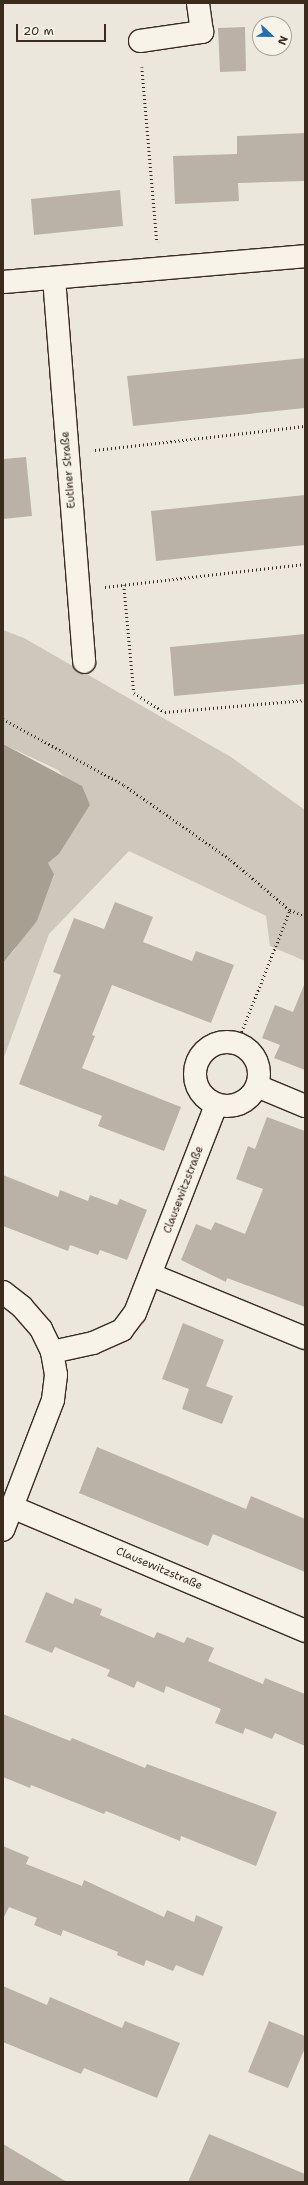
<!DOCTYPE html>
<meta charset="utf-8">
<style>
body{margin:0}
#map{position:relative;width:308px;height:2185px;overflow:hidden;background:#ece7dc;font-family:"Shantell Sans",sans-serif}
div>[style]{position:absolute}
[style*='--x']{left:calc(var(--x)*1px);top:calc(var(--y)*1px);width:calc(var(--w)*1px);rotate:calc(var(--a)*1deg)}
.green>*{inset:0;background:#cec8bc}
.water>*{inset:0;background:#a89f93}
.building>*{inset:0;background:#bab2a7}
.path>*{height:2.5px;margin-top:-1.25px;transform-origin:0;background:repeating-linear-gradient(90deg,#3b2a1e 0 1px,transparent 0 4px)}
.roads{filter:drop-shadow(1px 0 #3b2a1e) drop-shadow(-1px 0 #3b2a1e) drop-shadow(0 1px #3b2a1e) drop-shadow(0 -1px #3b2a1e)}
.minor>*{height:22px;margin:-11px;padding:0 11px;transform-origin:11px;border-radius:11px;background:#f7f3e8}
.minor>.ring{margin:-11px;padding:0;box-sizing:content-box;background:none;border:22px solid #f7f3e8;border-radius:50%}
span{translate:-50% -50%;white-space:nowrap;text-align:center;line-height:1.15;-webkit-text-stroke:3px #f7f3e8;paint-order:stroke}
.street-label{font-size:11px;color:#3b2a1e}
.frame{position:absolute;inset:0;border:4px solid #3b2a1e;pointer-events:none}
.north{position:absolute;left:252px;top:16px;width:40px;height:40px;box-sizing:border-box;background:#f7f3e8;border:1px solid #aca397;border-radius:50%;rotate:112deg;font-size:11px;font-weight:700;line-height:16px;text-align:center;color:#3b2a1e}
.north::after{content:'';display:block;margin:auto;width:14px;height:18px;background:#1f6fb2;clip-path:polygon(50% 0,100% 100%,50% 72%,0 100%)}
.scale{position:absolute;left:16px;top:24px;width:90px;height:18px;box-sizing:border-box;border:2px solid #3b2a1e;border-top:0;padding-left:5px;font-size:12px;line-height:14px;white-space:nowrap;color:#3b2a1e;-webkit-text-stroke:3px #f7f3e8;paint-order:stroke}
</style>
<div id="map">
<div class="green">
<i style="clip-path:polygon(3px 630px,24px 638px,231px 757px,305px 810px,305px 961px,270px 946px,266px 916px,129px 851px,49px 934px,3px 1060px,3px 963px,15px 949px,48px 863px,59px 854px,90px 805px,58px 770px,3px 744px)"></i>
</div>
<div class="water">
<i style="clip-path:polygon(3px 744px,82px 786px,90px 805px,59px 854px,48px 863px,54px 874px,37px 921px,3px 963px)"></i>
</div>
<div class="building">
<i style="clip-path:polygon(245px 27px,246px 71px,220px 72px,218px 28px)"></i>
<i style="clip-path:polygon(305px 133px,305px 181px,238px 183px,239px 201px,175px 204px,173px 156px,237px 154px,237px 136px)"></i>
<i style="clip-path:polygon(120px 190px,123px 226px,34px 235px,31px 199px)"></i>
<i style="clip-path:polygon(305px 358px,305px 408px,133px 426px,127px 376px)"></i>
<i style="clip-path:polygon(26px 457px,32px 516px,3px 519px,3px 459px)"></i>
<i style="clip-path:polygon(305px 495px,305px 545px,156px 561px,151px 511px)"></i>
<i style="clip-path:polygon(305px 634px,305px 684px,174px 696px,170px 647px)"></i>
<i style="clip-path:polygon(115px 902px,153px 917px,143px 942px,192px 961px,196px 951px,234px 965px,211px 1023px,112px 985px,92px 1035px,95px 1036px,82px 1068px,181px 1107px,164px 1151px,98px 1126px,102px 1116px,19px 1084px,61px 975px,53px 972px,74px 918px,104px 929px)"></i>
<i style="clip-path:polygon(304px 985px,305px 985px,305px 1070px,274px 1058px,280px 1045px,262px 1038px,275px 1005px,293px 1012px)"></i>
<i style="clip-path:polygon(267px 1117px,305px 1131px,305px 1307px,227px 1278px,226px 1282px,181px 1260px,196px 1224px,211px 1230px,215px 1222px,245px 1234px,263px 1189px,236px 1179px,248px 1146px,255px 1149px)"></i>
<i style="clip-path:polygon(3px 1175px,58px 1197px,60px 1190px,88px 1201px,90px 1195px,117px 1205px,120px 1199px,147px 1210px,127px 1260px,100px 1250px,98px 1255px,70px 1245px,68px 1251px,3px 1226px)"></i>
<i style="clip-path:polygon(183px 1323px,224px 1340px,206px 1386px,233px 1396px,222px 1424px,182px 1409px,189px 1389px,162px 1379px)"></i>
<i style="clip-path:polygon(97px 1447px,246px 1509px,251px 1496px,305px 1519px,305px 1572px,213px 1534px,208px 1546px,79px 1493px)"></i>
<i style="clip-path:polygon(46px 1592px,73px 1604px,75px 1598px,102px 1609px,100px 1615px,154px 1638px,157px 1632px,184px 1643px,187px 1637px,214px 1648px,208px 1661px,263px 1684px,265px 1678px,305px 1694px,305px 1746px,275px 1733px,272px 1739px,245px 1728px,243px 1734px,215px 1723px,221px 1709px,166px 1686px,164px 1693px,137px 1681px,134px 1688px,107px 1676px,110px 1670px,55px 1647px,52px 1653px,25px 1642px)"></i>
<i style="clip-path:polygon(3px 1714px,70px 1741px,72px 1738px,145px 1768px,147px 1764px,277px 1812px,256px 1866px,181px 1836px,180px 1841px,106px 1811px,104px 1814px,31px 1785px,30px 1788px,3px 1777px)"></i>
<i style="clip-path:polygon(3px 1846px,29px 1857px,26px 1864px,82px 1886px,84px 1880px,164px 1917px,167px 1910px,194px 1922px,196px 1915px,223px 1927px,203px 1976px,176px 1965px,173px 1971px,146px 1960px,144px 1966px,117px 1955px,118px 1952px,63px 1930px,61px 1936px,34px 1925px,37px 1918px,9px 1907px,3px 1919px)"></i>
<i style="clip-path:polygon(3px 1986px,47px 2005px,50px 1997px,122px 2028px,125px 2021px,180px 2043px,157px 2098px,84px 2068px,81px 2074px,3px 2042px)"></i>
<i style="clip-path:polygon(269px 2021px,305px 2036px,305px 2048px,288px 2088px,248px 2072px)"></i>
<i style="clip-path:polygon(209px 2134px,305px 2174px,305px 2182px,188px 2182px)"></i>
<i style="clip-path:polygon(3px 2144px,67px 2182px,3px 2182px)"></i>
</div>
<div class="path">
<i style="--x:142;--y:67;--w:176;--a:85.1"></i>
<i style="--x:95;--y:450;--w:211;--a:-6.5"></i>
<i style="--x:124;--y:585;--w:108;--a:84.7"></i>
<i style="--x:134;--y:693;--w:36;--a:32"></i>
<i style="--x:165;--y:712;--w:141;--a:-4.9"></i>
<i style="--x:105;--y:587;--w:201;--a:-6.6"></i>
<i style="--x:3;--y:719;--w:138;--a:28.6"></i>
<i style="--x:124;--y:785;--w:131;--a:35"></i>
<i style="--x:231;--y:860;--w:77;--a:40.3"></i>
<i style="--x:290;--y:910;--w:16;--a:22"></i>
<i style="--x:237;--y:1043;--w:143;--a:-68.3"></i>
</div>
<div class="roads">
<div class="minor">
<i style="--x:140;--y:41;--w:63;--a:-8.3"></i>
<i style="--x:202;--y:32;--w:29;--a:-98"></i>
<i style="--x:54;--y:278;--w:385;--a:85.5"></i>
<i style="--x:3;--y:282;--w:303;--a:-4.9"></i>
<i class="ring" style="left:195px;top:1042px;width:42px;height:42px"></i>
<i style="--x:257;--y:1086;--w:52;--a:22.6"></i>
<i style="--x:152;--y:1275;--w:165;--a:22.4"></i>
<i style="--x:3;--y:1292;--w:24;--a:38"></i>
<i style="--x:22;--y:1307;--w:29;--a:49"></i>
<i style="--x:41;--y:1329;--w:25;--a:64"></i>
<i style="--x:52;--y:1352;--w:23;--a:80"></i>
<i style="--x:56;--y:1375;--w:25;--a:97"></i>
<i style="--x:53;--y:1400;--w:139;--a:111"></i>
<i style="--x:52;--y:1352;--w:42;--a:-12.4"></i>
<i style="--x:93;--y:1343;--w:32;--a:-24"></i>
<i style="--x:122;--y:1330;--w:21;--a:-53"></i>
<i style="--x:135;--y:1313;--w:223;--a:-68.7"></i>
<i style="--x:12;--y:1507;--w:318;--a:22.9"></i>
</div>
</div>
<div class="street-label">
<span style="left:69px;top:470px;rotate:-95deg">Eutiner Straße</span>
<span style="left:184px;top:1190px;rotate:-69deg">Clausewitzstraße</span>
<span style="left:159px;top:1569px;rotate:23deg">Clausewitzstraße</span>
</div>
<div class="frame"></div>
<div class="north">N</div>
<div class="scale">20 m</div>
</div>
